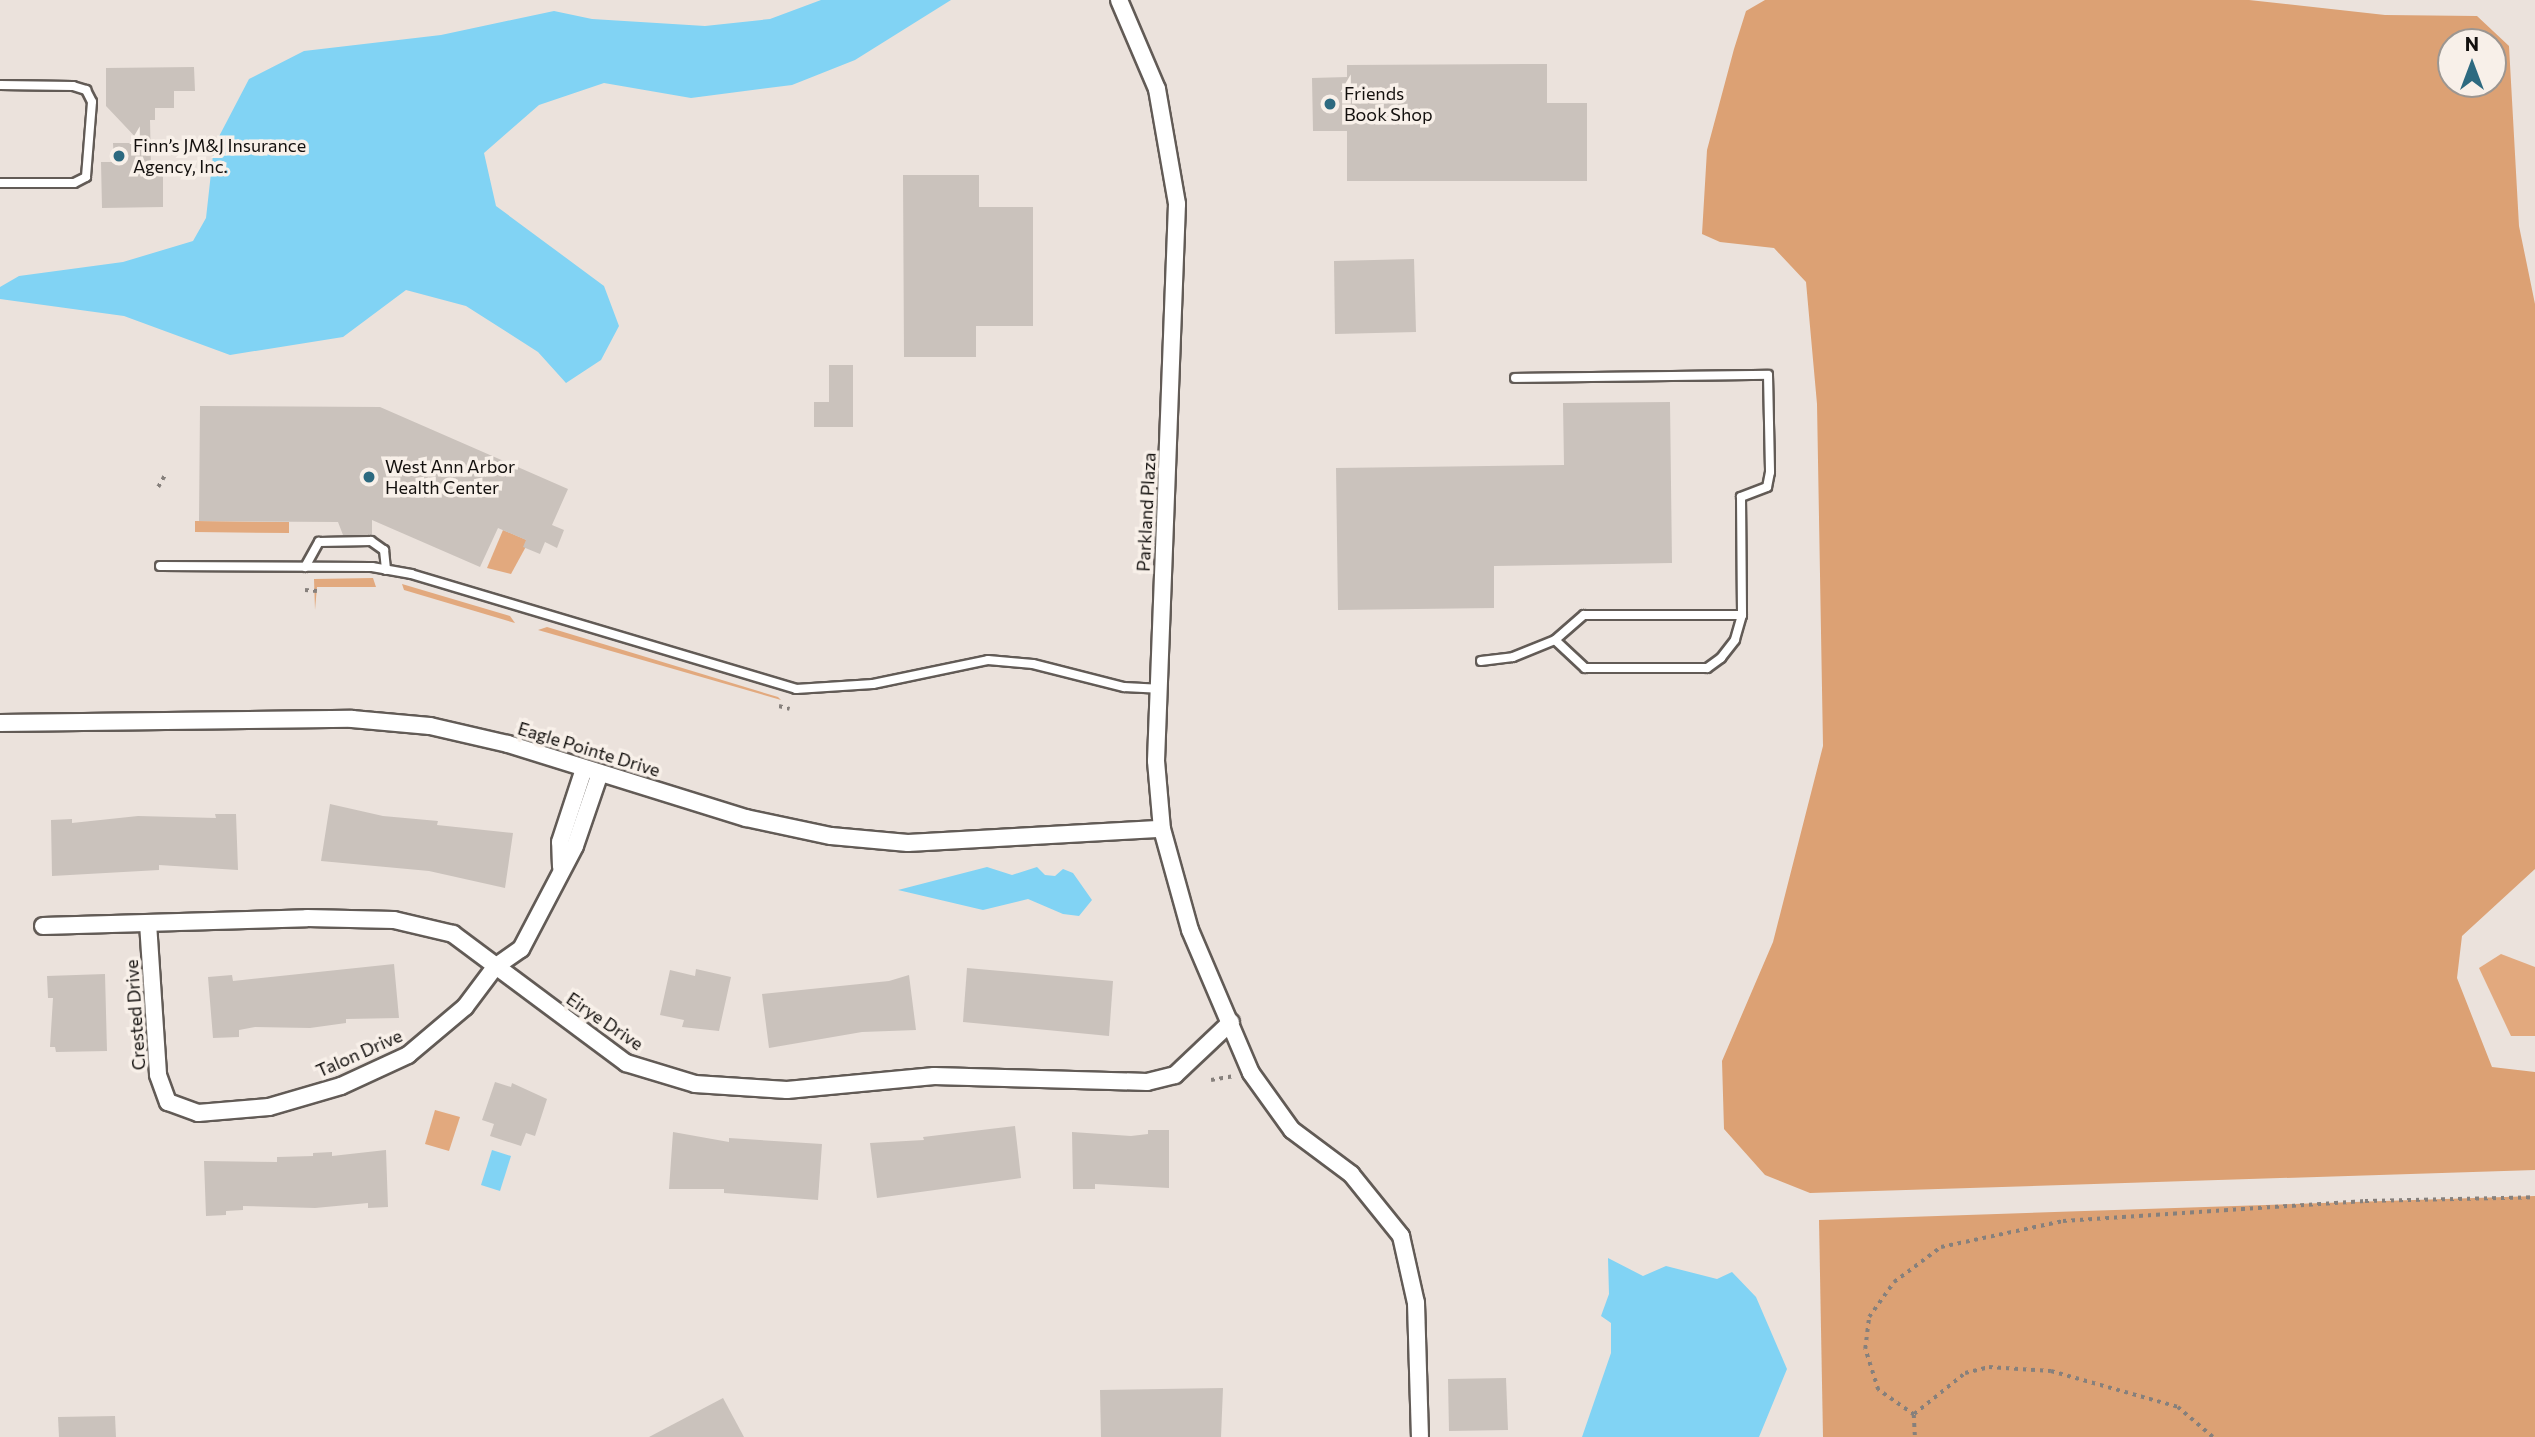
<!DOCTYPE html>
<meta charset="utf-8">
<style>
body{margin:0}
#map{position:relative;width:2535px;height:1437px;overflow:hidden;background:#ebe2dc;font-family:Commissioner,sans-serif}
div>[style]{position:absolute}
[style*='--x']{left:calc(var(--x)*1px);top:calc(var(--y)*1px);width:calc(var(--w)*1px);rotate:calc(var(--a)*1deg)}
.green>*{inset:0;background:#e2a97e}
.forest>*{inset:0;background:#dca174}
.water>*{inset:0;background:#81d3f4}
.building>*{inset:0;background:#cac2bc}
.path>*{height:3.5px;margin-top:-1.75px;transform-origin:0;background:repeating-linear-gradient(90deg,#86807c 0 3.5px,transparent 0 8.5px)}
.roads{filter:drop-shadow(2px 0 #625b56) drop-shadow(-2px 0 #625b56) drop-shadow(0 2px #625b56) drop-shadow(0 -2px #625b56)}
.lane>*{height:8px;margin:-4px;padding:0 4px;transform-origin:4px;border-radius:4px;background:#fff}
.street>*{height:16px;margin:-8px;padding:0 8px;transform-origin:8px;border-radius:8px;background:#fff}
.dots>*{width:19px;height:19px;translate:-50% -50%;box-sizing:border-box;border:4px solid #f8f0e9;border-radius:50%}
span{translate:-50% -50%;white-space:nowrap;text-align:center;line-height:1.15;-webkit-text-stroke:7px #f8f0e9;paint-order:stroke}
.poi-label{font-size:18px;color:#13100e}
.left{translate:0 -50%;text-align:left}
.street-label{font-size:18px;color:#13100e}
.north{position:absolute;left:2437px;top:28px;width:70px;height:70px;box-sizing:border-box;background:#f8f0e9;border:2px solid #9c9691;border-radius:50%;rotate:0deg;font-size:19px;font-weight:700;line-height:28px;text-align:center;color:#13100e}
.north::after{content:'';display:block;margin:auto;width:24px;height:32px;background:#2d6a80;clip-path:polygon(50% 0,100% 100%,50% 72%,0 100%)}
</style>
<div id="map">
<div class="green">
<i style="clip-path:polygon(195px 521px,289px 522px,289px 533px,195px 532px)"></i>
<i style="clip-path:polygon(503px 530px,529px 541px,511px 574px,487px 568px)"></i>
<i style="clip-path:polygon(314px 579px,373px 578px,376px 587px,317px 587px,315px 610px)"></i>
<i style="clip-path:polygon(402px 584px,510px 616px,515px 623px,404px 590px)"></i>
<i style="clip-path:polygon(547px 627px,778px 697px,781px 700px,538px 630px)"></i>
<i style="clip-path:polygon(2501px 954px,2535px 967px,2535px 1036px,2511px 1036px,2479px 968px)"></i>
<i style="clip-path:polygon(435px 1110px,460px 1117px,449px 1151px,425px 1144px)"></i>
</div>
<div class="forest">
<i style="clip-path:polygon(evenodd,1765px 0,2249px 0,2385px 15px,2477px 16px,2509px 46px,2519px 226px,2535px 304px,2535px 869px,2462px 936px,2457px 978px,2492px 1067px,2535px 1072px,2535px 1170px,1810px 1193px,1765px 1175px,1724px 1129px,1722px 1061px,1773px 942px,1823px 746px,1817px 404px,1806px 282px,1774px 248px,1720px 242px,1702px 234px,1707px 150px,1734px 49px,1746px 11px,1765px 0,2493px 42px,2493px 84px,2451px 84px,2451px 42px,2493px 42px)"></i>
<i style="clip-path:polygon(2535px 1196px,2535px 1437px,1823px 1437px,1819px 1220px)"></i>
</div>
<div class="water">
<i style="clip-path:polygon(821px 0,951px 0,855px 60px,792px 85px,691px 98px,604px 83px,539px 105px,484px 153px,496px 206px,604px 286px,619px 326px,601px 360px,566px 383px,538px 352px,466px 306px,406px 290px,343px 337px,230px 355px,124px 316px,0 299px,0 287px,19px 276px,123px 262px,193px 241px,206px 218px,214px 146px,249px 79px,304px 51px,441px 35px,554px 11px,592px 19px,705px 26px,770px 19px)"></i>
<i style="clip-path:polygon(987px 867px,1012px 875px,1037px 867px,1045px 875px,1055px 876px,1063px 869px,1073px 873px,1092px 900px,1079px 916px,1063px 914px,1028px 899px,983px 910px,898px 890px)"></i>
<i style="clip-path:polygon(492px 1150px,511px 1156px,500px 1191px,481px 1185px)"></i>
<i style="clip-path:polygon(1608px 1258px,1643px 1276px,1666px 1266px,1717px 1279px,1732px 1272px,1756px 1297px,1787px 1369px,1759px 1437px,1582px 1437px,1611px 1353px,1611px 1323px,1601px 1316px,1609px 1294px)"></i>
</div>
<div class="building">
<i style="clip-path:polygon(1547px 64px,1547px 103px,1587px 103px,1587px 181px,1347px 181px,1347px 131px,1313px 131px,1312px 78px,1347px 77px,1347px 65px)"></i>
<i style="clip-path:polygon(194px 67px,195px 91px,174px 91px,174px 108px,155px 108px,155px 120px,150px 120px,151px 167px,163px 167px,163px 207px,102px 208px,101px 162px,114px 162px,113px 143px,141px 143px,106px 106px,106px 68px)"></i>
<i style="clip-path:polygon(903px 175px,979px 175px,979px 207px,1033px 207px,1033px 326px,976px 326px,976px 357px,904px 357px)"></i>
<i style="clip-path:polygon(1414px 259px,1416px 332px,1335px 334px,1334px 261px)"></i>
<i style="clip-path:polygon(829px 365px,853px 365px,853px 427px,814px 427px,814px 402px,829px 402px)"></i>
<i style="clip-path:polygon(1670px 402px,1672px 563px,1494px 566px,1494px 608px,1338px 610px,1336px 468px,1564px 465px,1563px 403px)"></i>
<i style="clip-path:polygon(200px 406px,380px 407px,568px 489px,552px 525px,564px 530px,557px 548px,545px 542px,540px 554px,523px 547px,526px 540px,498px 528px,480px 567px,372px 520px,372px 535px,343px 535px,338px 522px,199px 521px)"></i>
<i style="clip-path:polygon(330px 804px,383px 816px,438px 821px,437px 825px,513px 833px,505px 888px,429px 871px,321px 861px)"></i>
<i style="clip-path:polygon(215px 814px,236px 814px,238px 870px,159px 865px,159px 870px,52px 876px,51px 820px,72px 819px,72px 823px,138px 816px,216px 818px)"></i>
<i style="clip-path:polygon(394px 964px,399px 1018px,346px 1019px,346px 1023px,310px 1028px,255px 1027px,239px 1030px,239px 1037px,213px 1038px,208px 977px,232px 975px,233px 981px)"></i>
<i style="clip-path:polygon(967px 968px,1113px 981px,1109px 1036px,963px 1022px)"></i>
<i style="clip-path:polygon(696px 969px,731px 977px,719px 1031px,682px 1027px,684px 1020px,660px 1015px,670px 970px,695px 976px)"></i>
<i style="clip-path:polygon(105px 974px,107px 1051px,56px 1052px,55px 1047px,50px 1047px,53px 998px,48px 998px,47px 976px)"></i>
<i style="clip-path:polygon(909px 975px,916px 1030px,862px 1032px,769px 1048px,762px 994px,889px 981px)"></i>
<i style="clip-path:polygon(495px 1082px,511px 1087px,512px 1083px,547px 1099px,535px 1136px,526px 1133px,521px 1146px,490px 1136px,494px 1124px,482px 1120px)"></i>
<i style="clip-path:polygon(1015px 1126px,1021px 1178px,877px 1198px,870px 1143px,924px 1140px,923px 1137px)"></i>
<i style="clip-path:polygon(1148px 1130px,1169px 1130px,1169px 1188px,1095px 1184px,1095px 1189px,1073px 1189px,1072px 1132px,1131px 1136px,1148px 1134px)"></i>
<i style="clip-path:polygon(673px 1132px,729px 1142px,729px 1138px,822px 1144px,818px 1200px,724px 1193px,724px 1189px,669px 1189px)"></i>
<i style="clip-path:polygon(386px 1150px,388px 1207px,368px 1208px,368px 1203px,315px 1208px,243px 1206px,243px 1210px,226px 1211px,226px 1215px,206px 1216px,204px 1161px,277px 1162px,277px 1157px,313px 1156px,313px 1153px,332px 1152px,332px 1156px)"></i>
<i style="clip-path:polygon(1506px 1378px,1508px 1430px,1449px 1431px,1448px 1379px)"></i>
<i style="clip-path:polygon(1223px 1388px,1221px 1437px,1101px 1437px,1100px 1390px)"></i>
<i style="clip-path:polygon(723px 1398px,744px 1437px,649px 1437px)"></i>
<i style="clip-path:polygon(115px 1416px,116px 1437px,59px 1437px,58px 1417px)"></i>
</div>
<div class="path">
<i style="--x:158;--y:487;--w:16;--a:-60"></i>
<i style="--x:305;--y:590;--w:12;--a:5"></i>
<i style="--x:779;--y:706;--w:11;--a:15"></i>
<i style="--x:1211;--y:1080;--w:22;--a:-10"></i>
<i style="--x:1914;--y:1414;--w:65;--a:-38.8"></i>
<i style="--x:1965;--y:1373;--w:25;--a:-14"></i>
<i style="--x:1989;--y:1367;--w:62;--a:3.7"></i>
<i style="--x:2051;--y:1371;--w:132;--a:15.8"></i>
<i style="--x:2178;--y:1407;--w:46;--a:40.6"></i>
<i style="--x:1914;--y:1415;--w:44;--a:-145.2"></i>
<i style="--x:1878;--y:1390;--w:43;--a:-107.6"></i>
<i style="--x:1865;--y:1349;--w:32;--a:-83"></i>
<i style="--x:1869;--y:1317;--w:43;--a:-54.5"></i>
<i style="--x:1894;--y:1282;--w:59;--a:-36.7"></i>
<i style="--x:1941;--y:1247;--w:125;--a:-12"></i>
<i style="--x:2063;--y:1221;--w:303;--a:-3.8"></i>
<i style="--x:2365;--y:1201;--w:170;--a:-1.3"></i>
<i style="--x:1914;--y:1415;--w:22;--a:87"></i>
</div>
<div class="roads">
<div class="lane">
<i style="--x:0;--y:85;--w:73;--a:0.8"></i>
<i style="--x:73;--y:86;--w:14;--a:17"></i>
<i style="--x:86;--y:90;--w:13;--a:63"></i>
<i style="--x:92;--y:102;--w:75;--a:94.6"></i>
<i style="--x:86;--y:177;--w:13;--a:153"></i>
<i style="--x:74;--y:183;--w:74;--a:180"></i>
<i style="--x:1515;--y:378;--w:253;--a:-0.7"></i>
<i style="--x:1768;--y:375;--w:97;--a:88.8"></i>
<i style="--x:1770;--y:472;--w:15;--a:101"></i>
<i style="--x:1767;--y:487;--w:28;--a:159"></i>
<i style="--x:1741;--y:497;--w:118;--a:89.5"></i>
<i style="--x:1742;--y:615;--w:26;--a:106"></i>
<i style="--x:1735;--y:640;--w:23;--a:128"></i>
<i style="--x:1721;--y:658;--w:17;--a:144"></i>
<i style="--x:1707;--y:668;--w:122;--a:180"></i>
<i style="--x:1585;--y:668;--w:41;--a:-137"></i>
<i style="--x:160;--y:566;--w:212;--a:0.3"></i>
<i style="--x:372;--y:567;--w:40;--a:10"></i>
<i style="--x:411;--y:574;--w:402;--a:16.6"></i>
<i style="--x:796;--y:689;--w:77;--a:-3.7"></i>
<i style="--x:873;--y:684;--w:117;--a:-11.8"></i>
<i style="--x:988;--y:660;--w:45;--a:5.1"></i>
<i style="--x:1033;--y:664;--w:94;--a:14.2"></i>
<i style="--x:1124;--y:687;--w:34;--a:3"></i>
<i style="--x:305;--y:567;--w:29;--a:-61"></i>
<i style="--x:319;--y:542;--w:52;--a:-1.1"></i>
<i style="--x:371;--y:541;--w:16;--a:35"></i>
<i style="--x:384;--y:550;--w:20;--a:84"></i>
<i style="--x:1481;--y:661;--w:32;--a:-7"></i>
<i style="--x:1513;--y:657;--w:45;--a:-22"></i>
<i style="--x:1555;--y:640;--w:38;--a:-41"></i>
<i style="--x:1584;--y:615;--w:158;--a:0"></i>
</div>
<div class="street">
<i style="--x:1119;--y:0;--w:97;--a:66.9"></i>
<i style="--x:1157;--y:89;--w:117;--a:80.1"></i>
<i style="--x:1177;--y:204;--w:557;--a:92.16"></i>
<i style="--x:1156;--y:761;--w:68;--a:85"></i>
<i style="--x:1162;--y:829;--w:105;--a:74.5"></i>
<i style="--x:1190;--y:930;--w:155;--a:66.9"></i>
<i style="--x:1251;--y:1073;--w:70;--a:54.3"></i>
<i style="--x:1292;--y:1130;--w:74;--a:36.7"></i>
<i style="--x:1351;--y:1174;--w:80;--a:51.1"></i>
<i style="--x:1401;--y:1236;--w:69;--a:77.4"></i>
<i style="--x:1416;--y:1303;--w:134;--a:88.3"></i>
<i style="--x:0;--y:723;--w:352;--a:-0.7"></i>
<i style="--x:352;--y:719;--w:78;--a:5.1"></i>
<i style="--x:430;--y:726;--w:80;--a:13"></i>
<i style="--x:508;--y:744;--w:249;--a:17.3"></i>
<i style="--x:746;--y:818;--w:87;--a:12"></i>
<i style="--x:831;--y:836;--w:77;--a:5.2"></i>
<i style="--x:908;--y:843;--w:254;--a:-3.2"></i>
<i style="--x:561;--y:867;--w:25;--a:-92"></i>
<i style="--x:560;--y:842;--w:77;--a:-71.8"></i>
<i style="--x:148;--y:923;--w:152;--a:86.2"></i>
<i style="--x:158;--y:1075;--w:29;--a:70"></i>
<i style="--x:168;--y:1102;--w:32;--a:20"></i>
<i style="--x:198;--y:1113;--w:71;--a:-4.8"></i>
<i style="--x:269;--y:1107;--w:75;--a:-16.3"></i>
<i style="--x:341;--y:1086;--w:74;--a:-24.8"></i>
<i style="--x:408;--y:1055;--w:75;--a:-40.1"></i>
<i style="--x:465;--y:1007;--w:50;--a:-53.1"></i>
<i style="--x:495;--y:967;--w:32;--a:-35"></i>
<i style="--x:521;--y:949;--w:116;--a:-62.3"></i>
<i style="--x:575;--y:846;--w:77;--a:-71.1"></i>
<i style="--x:43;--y:926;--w:264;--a:-1.7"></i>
<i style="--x:307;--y:918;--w:87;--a:1.3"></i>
<i style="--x:394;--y:920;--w:61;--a:13.3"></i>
<i style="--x:453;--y:934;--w:216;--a:36.7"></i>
<i style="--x:626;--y:1063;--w:72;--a:16.9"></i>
<i style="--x:695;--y:1084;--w:92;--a:3.7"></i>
<i style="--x:787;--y:1090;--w:148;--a:-5.4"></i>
<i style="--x:934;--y:1076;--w:213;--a:1.6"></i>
<i style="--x:1147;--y:1082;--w:29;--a:-14"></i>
<i style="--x:1175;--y:1075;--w:77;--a:-43.4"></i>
</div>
</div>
<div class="dots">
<i style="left:1330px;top:104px;background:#2d6a80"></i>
<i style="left:119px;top:156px;background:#2d6a80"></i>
<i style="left:369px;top:477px;background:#2d6a80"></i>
</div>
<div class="poi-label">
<span class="left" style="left:1344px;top:104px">Friends<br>Book Shop</span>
<span class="left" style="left:133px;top:156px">Finn’s JM&amp;J Insurance<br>Agency, Inc.</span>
<span class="left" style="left:385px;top:477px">West Ann Arbor<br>Health Center</span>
</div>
<div class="street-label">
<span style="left:1146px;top:512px;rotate:-87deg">Parkland Plaza</span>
<span style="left:589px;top:749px;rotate:17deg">Eagle Pointe Drive</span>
<span style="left:135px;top:1015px;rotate:-94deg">Crested Drive</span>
<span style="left:605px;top:1021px;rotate:34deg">Eirye Drive</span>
<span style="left:359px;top:1053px;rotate:-24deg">Talon Drive</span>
</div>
<div class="north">N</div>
</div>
